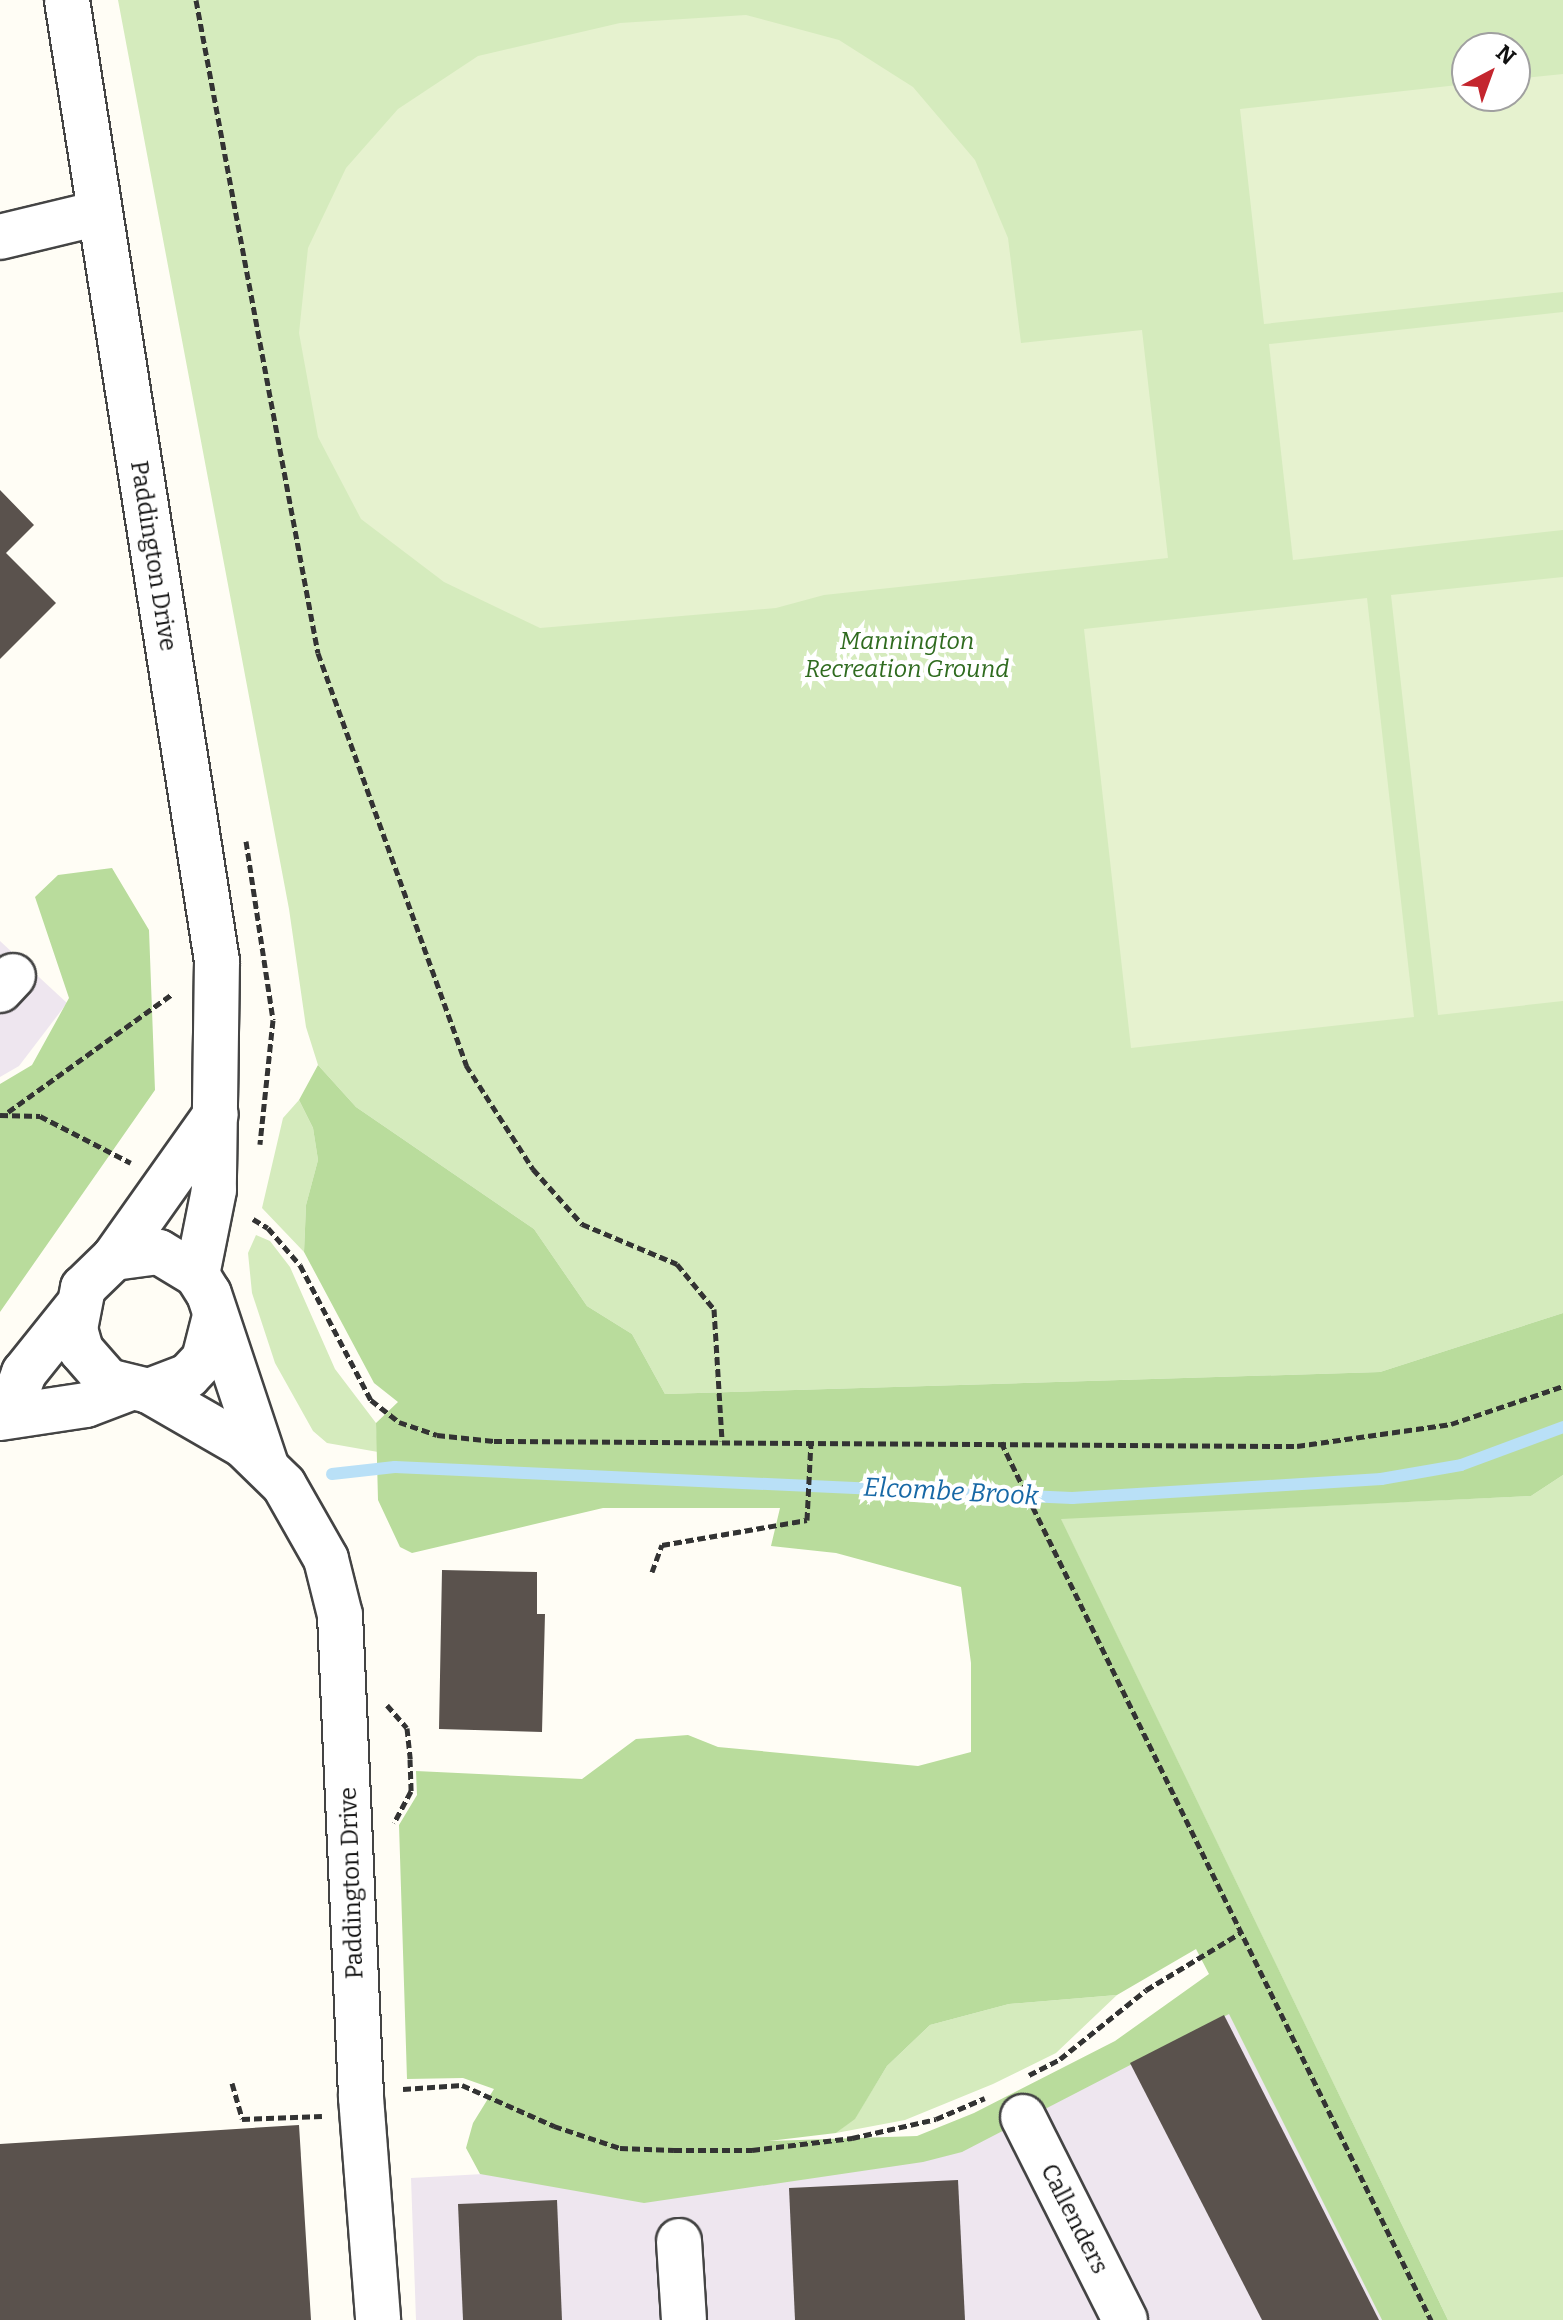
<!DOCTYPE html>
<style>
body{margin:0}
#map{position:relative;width:1563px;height:2320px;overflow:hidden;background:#fffdf5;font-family:Bitter,serif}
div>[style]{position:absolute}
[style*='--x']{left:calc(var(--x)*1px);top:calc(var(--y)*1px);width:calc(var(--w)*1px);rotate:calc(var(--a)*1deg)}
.industrial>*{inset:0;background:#eee6ef}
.green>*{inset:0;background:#d5ebbd}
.forest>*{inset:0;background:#b9dc9c}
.pitch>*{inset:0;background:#e6f2cf}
.stream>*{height:12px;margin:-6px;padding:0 6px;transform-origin:6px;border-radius:6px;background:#b9e0f7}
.building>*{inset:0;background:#5a524d}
.path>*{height:5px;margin-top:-2.5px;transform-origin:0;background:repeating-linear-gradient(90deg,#333 0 8px,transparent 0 12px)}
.roads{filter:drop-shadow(2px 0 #444) drop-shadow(-2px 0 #444) drop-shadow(0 2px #444) drop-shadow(0 -2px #444)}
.minor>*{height:44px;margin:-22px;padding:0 22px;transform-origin:22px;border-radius:22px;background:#fff}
span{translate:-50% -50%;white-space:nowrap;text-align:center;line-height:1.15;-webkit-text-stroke:8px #fff;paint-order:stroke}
.street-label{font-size:24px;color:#111}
.park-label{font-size:24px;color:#2f6b1f;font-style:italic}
.water-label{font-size:26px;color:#1768a6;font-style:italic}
.north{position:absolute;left:1451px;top:32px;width:80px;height:80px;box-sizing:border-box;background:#fff;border:2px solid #a0a0a0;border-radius:50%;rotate:41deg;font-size:22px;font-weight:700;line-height:32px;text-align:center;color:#111}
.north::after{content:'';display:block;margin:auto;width:28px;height:36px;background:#c4262e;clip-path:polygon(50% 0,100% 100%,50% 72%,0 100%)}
</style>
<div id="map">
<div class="industrial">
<i style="clip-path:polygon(0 941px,67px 1003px,19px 1066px,0 1077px)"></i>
<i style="clip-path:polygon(1220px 1994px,1382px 2320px,416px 2320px,411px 2178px,904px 2150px)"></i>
</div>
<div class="green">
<i style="clip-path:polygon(evenodd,118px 0,1563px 0,1563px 1313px,1380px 1372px,665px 1394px,632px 1334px,587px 1306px,534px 1229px,356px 1107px,318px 1065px,306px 1027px,289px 909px,118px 0,1467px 48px,1515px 48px,1515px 96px,1467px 96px,1467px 48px)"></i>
<i style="clip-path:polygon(299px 1100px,313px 1128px,318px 1160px,306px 1205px,304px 1252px,262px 1208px,283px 1118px)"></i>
<i style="clip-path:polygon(256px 1235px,270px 1241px,290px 1267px,335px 1369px,376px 1423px,378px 1452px,327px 1443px,313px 1431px,275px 1363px,252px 1293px,248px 1253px)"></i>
<i style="clip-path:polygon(1563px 1475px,1563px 2320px,1448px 2320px,1060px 1518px,1531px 1496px)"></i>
<i style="clip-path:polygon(1117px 1995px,1056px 2053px,993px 2084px,905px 2120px,836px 2133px,855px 2118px,887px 2066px,930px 2025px,1009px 2004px)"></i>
</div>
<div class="forest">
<i style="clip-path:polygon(112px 868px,149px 930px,155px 1090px,0 1312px,0 1084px,32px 1065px,69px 998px,35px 897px,58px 875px)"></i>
<i style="clip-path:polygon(evenodd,318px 1065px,356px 1107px,534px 1229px,587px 1306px,632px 1334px,665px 1394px,1380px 1372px,1563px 1313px,1563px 1475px,1531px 1496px,1061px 1519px,1448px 2320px,1382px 2320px,1229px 2014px,962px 2152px,923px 2162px,644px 2203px,480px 2174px,466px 2148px,473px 2123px,494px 2089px,463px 2078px,407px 2079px,399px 1825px,417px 1795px,416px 1771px,582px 1779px,636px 1739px,688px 1735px,718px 1747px,918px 1766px,971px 1752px,971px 1663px,961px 1587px,836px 1553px,771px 1546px,780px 1508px,603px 1508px,412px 1553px,400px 1547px,378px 1500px,376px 1423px,398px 1402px,374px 1383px,304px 1252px,306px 1205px,318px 1160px,313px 1128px,299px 1100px,318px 1065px,1196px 1949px,1209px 1974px,1115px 2041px,974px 2113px,917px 2136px,769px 2141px,836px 2133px,855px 2119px,887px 2066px,930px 2025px,1009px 2004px,1117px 1995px,1196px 1949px)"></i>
</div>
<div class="pitch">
<i style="clip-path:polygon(746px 15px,839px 40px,913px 87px,975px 160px,1008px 238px,1021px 343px,1142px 330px,1168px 558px,824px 595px,776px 608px,540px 628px,444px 582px,361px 519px,318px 437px,299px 333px,308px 248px,346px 168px,398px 109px,478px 56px,620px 23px)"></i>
<i style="clip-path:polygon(1563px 74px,1563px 292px,1264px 324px,1240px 109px,1467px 84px,1467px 96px,1515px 96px,1515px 79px)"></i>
<i style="clip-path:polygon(1563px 312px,1563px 530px,1293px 560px,1269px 344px)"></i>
<i style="clip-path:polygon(1563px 577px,1563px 1001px,1438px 1015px,1391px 595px)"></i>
<i style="clip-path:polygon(1367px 598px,1414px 1017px,1131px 1048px,1084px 629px)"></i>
</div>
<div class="stream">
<i style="--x:332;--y:1474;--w:63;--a:-6.3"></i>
<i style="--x:395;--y:1467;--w:678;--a:2.62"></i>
<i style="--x:1072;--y:1498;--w:310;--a:-3.5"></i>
<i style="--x:1381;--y:1479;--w:81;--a:-9.9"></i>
<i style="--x:1461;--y:1465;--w:109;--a:-20.4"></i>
</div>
<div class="building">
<i style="clip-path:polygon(0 490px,34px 525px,6px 553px,56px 603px,0 659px)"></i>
<i style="clip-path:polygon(442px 1570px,537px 1572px,537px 1614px,545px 1614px,542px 1732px,439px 1729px)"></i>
<i style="clip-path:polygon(1224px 2015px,1301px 2166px,1379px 2320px,1262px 2320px,1130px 2063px)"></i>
<i style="clip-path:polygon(299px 2125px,311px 2320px,0 2320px,0 2144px)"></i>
<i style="clip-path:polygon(958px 2180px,965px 2320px,795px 2320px,789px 2188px)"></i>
<i style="clip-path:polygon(557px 2200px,562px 2320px,463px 2320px,458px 2204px)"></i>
</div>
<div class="path">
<i style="--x:196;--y:0;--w:664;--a:79.42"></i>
<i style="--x:318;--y:653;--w:438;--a:70.2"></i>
<i style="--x:466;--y:1065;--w:124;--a:57.2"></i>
<i style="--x:533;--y:1169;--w:74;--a:48.3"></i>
<i style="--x:582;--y:1224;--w:103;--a:22.8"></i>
<i style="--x:677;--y:1264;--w:58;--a:50.6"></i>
<i style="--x:714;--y:1309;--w:132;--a:86.5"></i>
<i style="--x:246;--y:841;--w:181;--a:81.4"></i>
<i style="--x:273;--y:1020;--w:125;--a:96"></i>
<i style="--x:8;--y:1112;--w:202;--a:-35.7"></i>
<i style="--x:0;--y:1115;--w:40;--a:1.4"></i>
<i style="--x:40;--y:1116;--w:102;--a:27.3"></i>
<i style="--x:253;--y:1219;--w:17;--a:31"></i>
<i style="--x:268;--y:1228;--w:49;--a:49.1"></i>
<i style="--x:300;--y:1265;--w:153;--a:62.3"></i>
<i style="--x:371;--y:1400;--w:36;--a:38"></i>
<i style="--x:399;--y:1422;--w:40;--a:18.9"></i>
<i style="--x:437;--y:1435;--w:57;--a:6"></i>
<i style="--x:494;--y:1441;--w:803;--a:0.36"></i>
<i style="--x:1297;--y:1446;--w:156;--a:-8.1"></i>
<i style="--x:1451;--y:1424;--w:118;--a:-18.7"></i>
<i style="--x:1001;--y:1442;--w:978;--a:63.91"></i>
<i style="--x:652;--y:1572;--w:29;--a:-70"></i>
<i style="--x:662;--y:1545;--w:147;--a:-9.8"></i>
<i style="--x:807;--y:1520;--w:80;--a:-87.1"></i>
<i style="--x:387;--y:1705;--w:30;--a:49"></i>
<i style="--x:407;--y:1728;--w:31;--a:84"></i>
<i style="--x:410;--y:1759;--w:32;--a:88"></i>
<i style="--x:411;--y:1791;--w:36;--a:118"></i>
<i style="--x:1029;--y:2075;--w:35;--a:-27"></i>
<i style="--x:1060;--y:2059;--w:110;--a:-38.7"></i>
<i style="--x:1146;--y:1990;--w:110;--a:-31.2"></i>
<i style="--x:232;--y:2083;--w:37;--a:74"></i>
<i style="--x:242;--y:2119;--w:80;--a:-2.1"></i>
<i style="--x:403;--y:2089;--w:59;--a:-3.9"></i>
<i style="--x:462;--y:2085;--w:101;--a:24"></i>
<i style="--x:554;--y:2126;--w:70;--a:18.4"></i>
<i style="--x:620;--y:2148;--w:54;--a:2.1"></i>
<i style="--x:674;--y:2150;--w:78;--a:0"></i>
<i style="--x:752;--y:2150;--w:101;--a:-6.8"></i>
<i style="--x:852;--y:2138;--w:86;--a:-12.7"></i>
<i style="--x:936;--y:2119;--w:53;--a:-23.2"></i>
</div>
<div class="roads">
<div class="minor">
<i style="--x:67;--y:0;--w:973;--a:81.13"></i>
<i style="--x:217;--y:961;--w:229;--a:90.8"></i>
<i style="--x:214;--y:1190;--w:87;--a:101.3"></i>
<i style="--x:0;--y:237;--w:102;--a:-13.6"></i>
<i style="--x:0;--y:990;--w:19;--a:-47"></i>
<i style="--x:114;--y:1258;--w:45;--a:-7.6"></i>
<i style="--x:159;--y:1252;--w:44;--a:31.2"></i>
<i style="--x:197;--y:1275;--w:22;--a:58"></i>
<i style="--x:209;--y:1294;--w:180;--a:71.6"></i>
<i style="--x:215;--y:1316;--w:44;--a:104.3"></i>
<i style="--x:204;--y:1359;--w:23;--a:133"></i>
<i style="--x:188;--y:1376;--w:42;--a:159"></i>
<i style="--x:149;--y:1391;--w:42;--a:-166.3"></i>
<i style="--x:108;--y:1381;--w:41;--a:-131.1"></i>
<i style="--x:81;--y:1350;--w:22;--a:-106"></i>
<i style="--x:75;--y:1329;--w:42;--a:-79"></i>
<i style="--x:83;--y:1288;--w:43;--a:-44.1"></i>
<i style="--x:114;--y:1258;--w:176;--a:-54.7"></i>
<i style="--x:149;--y:1391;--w:108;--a:29.9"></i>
<i style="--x:243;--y:1445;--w:57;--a:44.3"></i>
<i style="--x:284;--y:1485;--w:85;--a:60.4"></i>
<i style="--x:326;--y:1559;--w:58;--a:76"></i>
<i style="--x:340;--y:1615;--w:482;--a:87.5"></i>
<i style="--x:361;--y:2097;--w:224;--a:85.6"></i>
<i style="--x:9;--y:1414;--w:44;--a:-69.9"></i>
<i style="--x:24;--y:1373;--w:83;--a:-51.3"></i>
<i style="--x:0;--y:1418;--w:87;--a:-8.6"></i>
<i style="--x:86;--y:1405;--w:45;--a:-20.9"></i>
<i style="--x:1023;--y:2117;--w:227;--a:63.3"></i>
<i style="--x:679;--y:2241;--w:79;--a:86.4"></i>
</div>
</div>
<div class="street-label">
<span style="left:153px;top:556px;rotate:81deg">Paddington Drive</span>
<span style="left:352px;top:1883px;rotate:-92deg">Paddington Drive</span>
<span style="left:1074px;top:2219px;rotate:63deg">Callenders</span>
</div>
<div class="park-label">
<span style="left:907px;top:656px">Mannington<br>Recreation Ground</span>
</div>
<div class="water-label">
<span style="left:951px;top:1492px;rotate:3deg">Elcombe Brook</span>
</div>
<div class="north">N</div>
</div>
